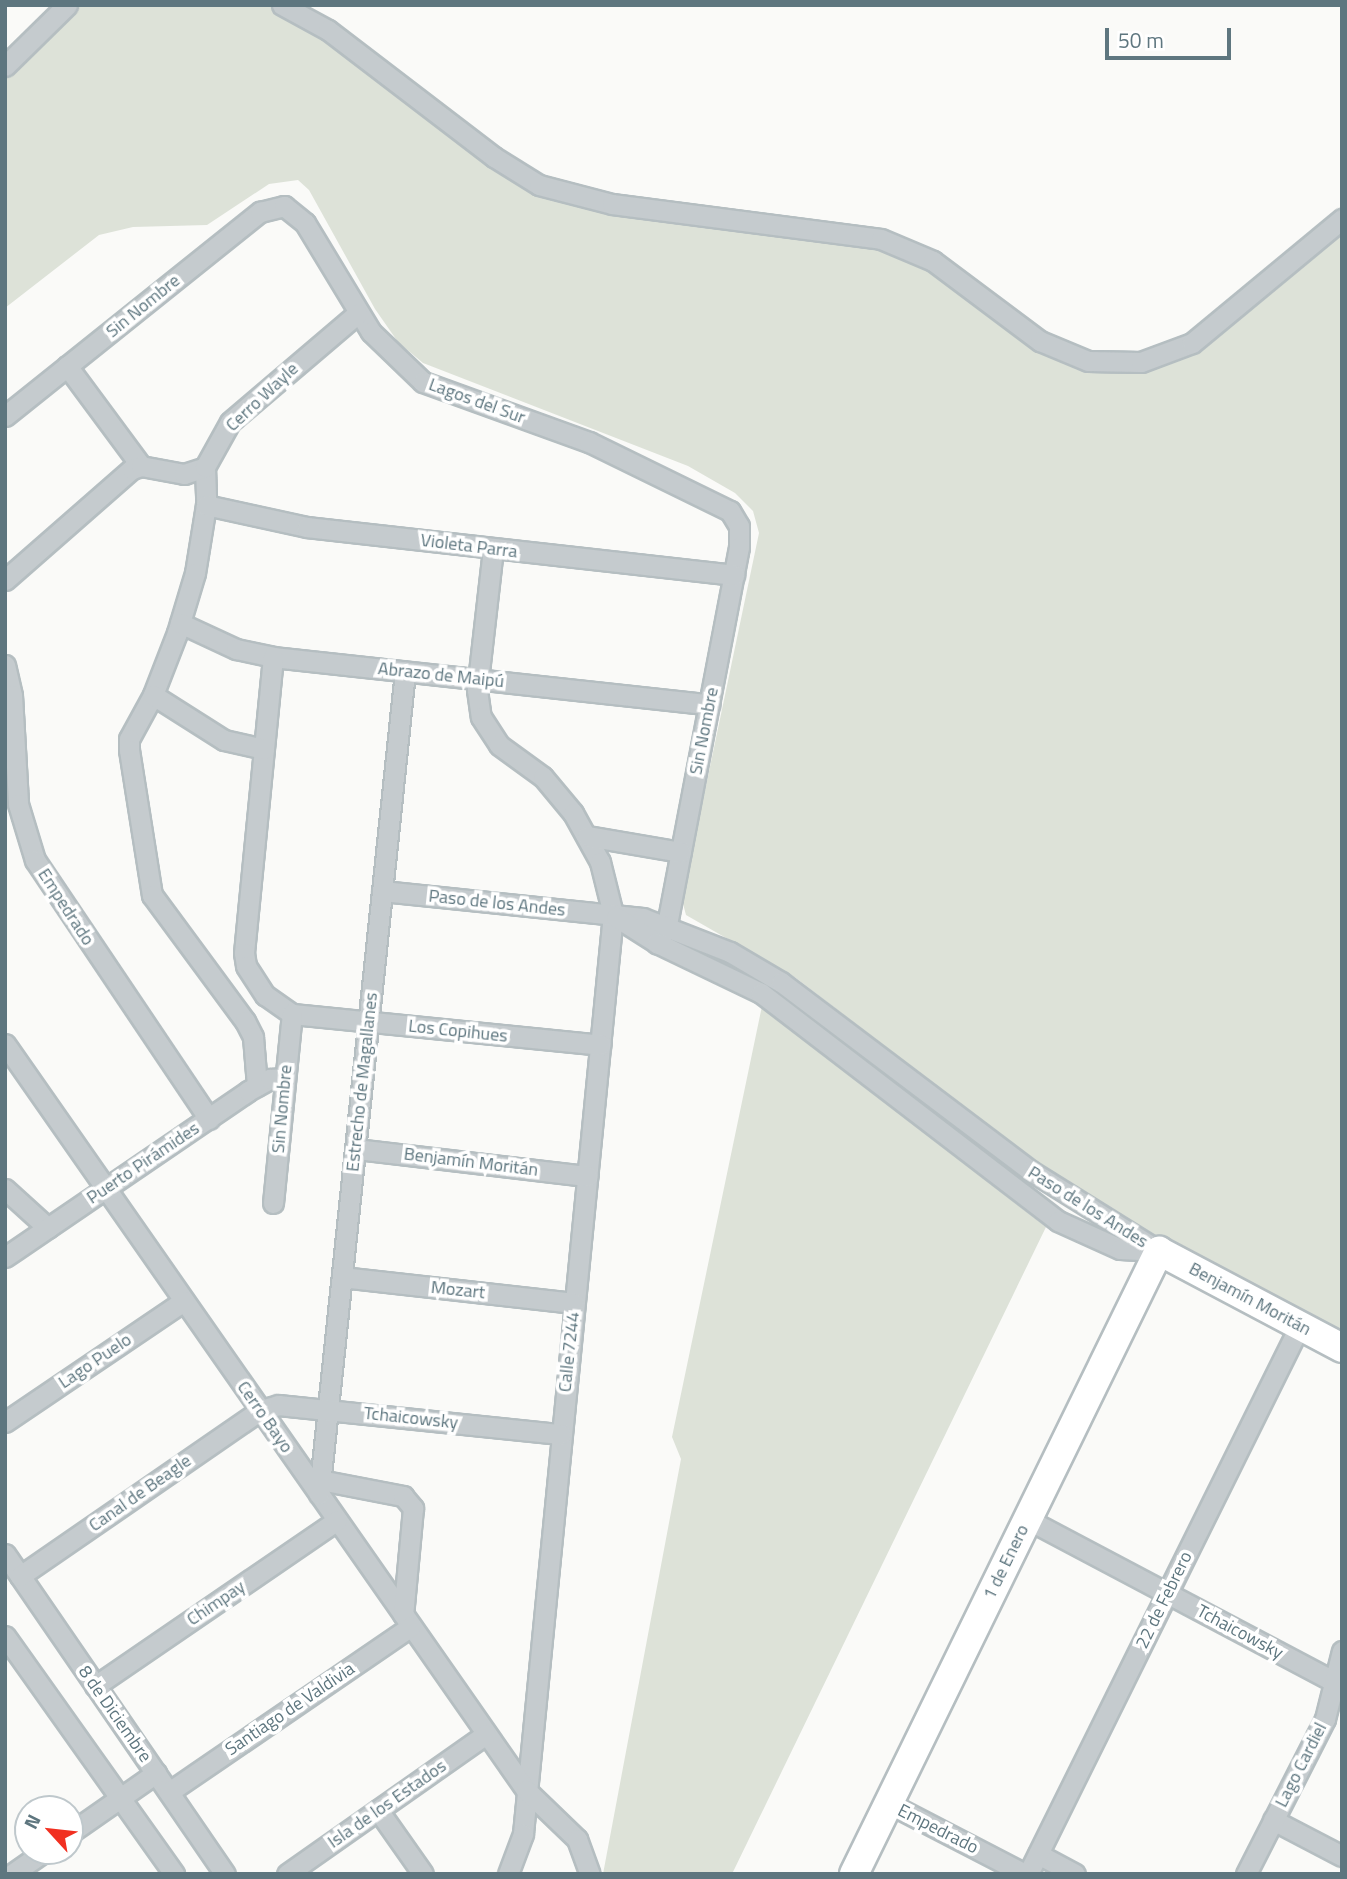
<!DOCTYPE html>
<meta charset="utf-8">
<style>
body{margin:0}
#map{position:relative;width:1347px;height:1879px;overflow:hidden;background:#fafaf8;font-family:"Titillium Web",sans-serif}
div>[style]{position:absolute}
[style*='--x']{left:calc(var(--x)*1px);top:calc(var(--y)*1px);width:calc(var(--w)*1px);rotate:calc(var(--a)*1deg)}
.green>*{inset:0;background:#dde2d8}
.roads{filter:drop-shadow(2px 0 #b5bec1) drop-shadow(-2px 0 #b5bec1) drop-shadow(0 2px #b5bec1) drop-shadow(0 -2px #b5bec1)}
.street>*{height:19px;margin:-9.5px;padding:0 9.5px;transform-origin:9.5px;border-radius:9.5px;background:#c5cbce}
.secondary>*{height:28px;margin:-14px;padding:0 14px;transform-origin:14px;border-radius:14px;background:#fff}
span{translate:-50% -50%;white-space:nowrap;text-align:center;line-height:1.15;-webkit-text-stroke:7px #fff;paint-order:stroke}
.street-label{font-size:18px;color:#5e767f}
.frame{position:absolute;inset:0;border:7px solid #5e767f;pointer-events:none}
.north{position:absolute;left:14px;top:1795px;width:70px;height:70px;box-sizing:border-box;background:#fff;border:2px solid #bfc8cc;border-radius:50%;rotate:297deg;font-size:19px;font-weight:700;line-height:28px;text-align:center;color:#5e767f}
.north::after{content:'';display:block;margin:auto;width:24px;height:32px;background:#f13021;clip-path:polygon(50% 0,100% 100%,50% 72%,0 100%)}
.scale{position:absolute;left:1105px;top:28px;width:126px;height:32px;box-sizing:border-box;border:4px solid #5e767f;border-top:0;padding-left:9px;font-size:21px;line-height:24px;white-space:nowrap;color:#5e767f;-webkit-text-stroke:5px #fff;paint-order:stroke}
</style>
<div id="map">
<div class="green">
<i style="clip-path:polygon(67px 5px,282px 5px,539px 185px,881px 239px,1063px 352px,1166px 355px,1342px 219px,1342px 1339px,1156px 1239px,1037px 1164px,796px 978px,686px 915px,682px 900px,759px 533px,753px 511px,735px 493px,688px 466px,423px 363px,398px 342px,375px 309px,309px 190px,298px 180px,269px 184px,207px 225px,133px 227px,99px 235px,5px 308px,5px 66px)"></i>
<i style="clip-path:polygon(762px 1006px,1046px 1227px,732px 1874px,603px 1874px,681px 1459px,672px 1437px)"></i>
</div>
<div class="roads">
<div class="street">
<i style="--x:282;--y:5;--w:52;--a:28.5"></i>
<i style="--x:328;--y:30;--w:209;--a:37.4"></i>
<i style="--x:494;--y:157;--w:53;--a:31.9"></i>
<i style="--x:539;--y:185;--w:75;--a:14.6"></i>
<i style="--x:612;--y:204;--w:271;--a:7.4"></i>
<i style="--x:881;--y:239;--w:56;--a:22.9"></i>
<i style="--x:933;--y:261;--w:134;--a:36.8"></i>
<i style="--x:1040;--y:341;--w:52;--a:22.6"></i>
<i style="--x:1088;--y:361;--w:53;--a:1.1"></i>
<i style="--x:1141;--y:362;--w:54;--a:-20.4"></i>
<i style="--x:1192;--y:343;--w:195;--a:-39.6"></i>
<i style="--x:5;--y:66;--w:87;--a:-44.5"></i>
<i style="--x:67;--y:366;--w:124;--a:53.5"></i>
<i style="--x:5;--y:416;--w:327;--a:-38.7"></i>
<i style="--x:260;--y:212;--w:25;--a:-14"></i>
<i style="--x:284;--y:206;--w:27;--a:39"></i>
<i style="--x:305;--y:223;--w:127;--a:58.8"></i>
<i style="--x:371;--y:332;--w:72;--a:43.9"></i>
<i style="--x:423;--y:382;--w:177;--a:19.9"></i>
<i style="--x:589;--y:442;--w:157;--a:26.1"></i>
<i style="--x:730;--y:511;--w:17;--a:59"></i>
<i style="--x:739;--y:526;--w:21;--a:90"></i>
<i style="--x:739;--y:547;--w:385;--a:100.8"></i>
<i style="--x:667;--y:925;--w:21;--a:119"></i>
<i style="--x:205;--y:467;--w:38;--a:88"></i>
<i style="--x:206;--y:505;--w:69;--a:99.2"></i>
<i style="--x:195;--y:573;--w:63;--a:106.7"></i>
<i style="--x:177;--y:633;--w:66;--a:111.2"></i>
<i style="--x:153;--y:695;--w:50;--a:118.6"></i>
<i style="--x:129;--y:739;--w:11;--a:90"></i>
<i style="--x:129;--y:750;--w:147;--a:81"></i>
<i style="--x:152;--y:895;--w:157;--a:53.6"></i>
<i style="--x:245;--y:1021;--w:18;--a:63"></i>
<i style="--x:253;--y:1037;--w:49;--a:85.3"></i>
<i style="--x:206;--y:505;--w:103;--a:12.3"></i>
<i style="--x:307;--y:527;--w:430;--a:6.4"></i>
<i style="--x:493;--y:549;--w:142;--a:96.5"></i>
<i style="--x:477;--y:690;--w:27;--a:82"></i>
<i style="--x:481;--y:717;--w:33;--a:57"></i>
<i style="--x:499;--y:745;--w:54;--a:36"></i>
<i style="--x:543;--y:777;--w:47;--a:50.2"></i>
<i style="--x:573;--y:813;--w:56;--a:61.1"></i>
<i style="--x:600;--y:862;--w:54;--a:76"></i>
<i style="--x:613;--y:914;--w:924;--a:95.59"></i>
<i style="--x:523;--y:1834;--w:43;--a:110.6"></i>
<i style="--x:5;--y:580;--w:169;--a:-41.2"></i>
<i style="--x:132;--y:469;--w:9;--a:-18"></i>
<i style="--x:141;--y:466;--w:44;--a:10.5"></i>
<i style="--x:184;--y:474;--w:22;--a:-18"></i>
<i style="--x:205;--y:467;--w:51;--a:-60.9"></i>
<i style="--x:230;--y:422;--w:167;--a:-40.4"></i>
<i style="--x:180;--y:623;--w:62;--a:24.9"></i>
<i style="--x:236;--y:649;--w:38;--a:12"></i>
<i style="--x:273;--y:657;--w:439;--a:6.2"></i>
<i style="--x:273;--y:657;--w:297;--a:95.6"></i>
<i style="--x:244;--y:953;--w:13;--a:81"></i>
<i style="--x:246;--y:966;--w:35;--a:57"></i>
<i style="--x:265;--y:995;--w:33;--a:35"></i>
<i style="--x:292;--y:1014;--w:310;--a:5.7"></i>
<i style="--x:5;--y:665;--w:31;--a:77"></i>
<i style="--x:12;--y:695;--w:109;--a:86.8"></i>
<i style="--x:18;--y:804;--w:59;--a:73.1"></i>
<i style="--x:35;--y:860;--w:312;--a:56.1"></i>
<i style="--x:153;--y:695;--w:84;--a:32.4"></i>
<i style="--x:224;--y:740;--w:41;--a:12.7"></i>
<i style="--x:587;--y:836;--w:95;--a:9.7"></i>
<i style="--x:382;--y:891;--w:262;--a:5.9"></i>
<i style="--x:643;--y:918;--w:93;--a:21.3"></i>
<i style="--x:730;--y:952;--w:59;--a:30.5"></i>
<i style="--x:781;--y:982;--w:313;--a:37.1"></i>
<i style="--x:1031;--y:1171;--w:151;--a:32"></i>
<i style="--x:616;--y:917;--w:49;--a:32.4"></i>
<i style="--x:657;--y:943;--w:115;--a:25.7"></i>
<i style="--x:761;--y:993;--w:374;--a:37.5"></i>
<i style="--x:1058;--y:1221;--w:68;--a:24.3"></i>
<i style="--x:1120;--y:1249;--w:39;--a:3"></i>
<i style="--x:5;--y:1044;--w:910;--a:55.07"></i>
<i style="--x:526;--y:1790;--w:71;--a:43.9"></i>
<i style="--x:577;--y:1839;--w:37;--a:70"></i>
<i style="--x:356;--y:1149;--w:233;--a:6.7"></i>
<i style="--x:5;--y:1189;--w:58;--a:42.2"></i>
<i style="--x:273;--y:1203;--w:190;--a:-84.3"></i>
<i style="--x:5;--y:1257;--w:294;--a:-34.3"></i>
<i style="--x:248;--y:1091;--w:25;--a:-29"></i>
<i style="--x:270;--y:1079;--w:15;--a:-4"></i>
<i style="--x:342;--y:1277;--w:233;--a:6.4"></i>
<i style="--x:5;--y:1422;--w:216;--a:-34.1"></i>
<i style="--x:320;--y:1480;--w:85;--a:10.9"></i>
<i style="--x:403;--y:1496;--w:16;--a:50"></i>
<i style="--x:413;--y:1508;--w:107;--a:95.3"></i>
<i style="--x:319;--y:1494;--w:827;--a:-84.03"></i>
<i style="--x:1027;--y:1519;--w:357;--a:27.9"></i>
<i style="--x:5;--y:1554;--w:388;--a:55.5"></i>
<i style="--x:20;--y:1576;--w:293;--a:-34.6"></i>
<i style="--x:261;--y:1410;--w:18;--a:-16"></i>
<i style="--x:278;--y:1405;--w:284;--a:5.9"></i>
<i style="--x:5;--y:1636;--w:292;--a:54.6"></i>
<i style="--x:95;--y:1686;--w:293;--a:-34.4"></i>
<i style="--x:169;--y:1792;--w:293;--a:-34.4"></i>
<i style="--x:888;--y:1803;--w:154;--a:27.4"></i>
<i style="--x:378;--y:1810;--w:78;--a:54.9"></i>
<i style="--x:1273;--y:1820;--w:78;--a:27.6"></i>
<i style="--x:70;--y:1833;--w:105;--a:-34.9"></i>
<i style="--x:1038;--y:1854;--w:42;--a:28.4"></i>
<i style="--x:12;--y:1874;--w:40;--a:-34.9"></i>
<i style="--x:287;--y:1874;--w:243;--a:-35.1"></i>
<i style="--x:1028;--y:1874;--w:613;--a:-63.64"></i>
<i style="--x:1246;--y:1874;--w:174;--a:-63"></i>
<i style="--x:1325;--y:1719;--w:70;--a:-76"></i>
</div>
<div class="secondary">
<i style="--x:854;--y:1874;--w:694;--a:-63.92"></i>
<i style="--x:1159;--y:1251;--w:207;--a:27.9"></i>
</div>
</div>
<div class="street-label">
<span style="left:143px;top:306px;rotate:-39deg">Sin Nombre</span>
<span style="left:262px;top:397px;rotate:-43deg">Cerro Wayle</span>
<span style="left:477px;top:401px;rotate:20deg">Lagos del Sur</span>
<span style="left:469px;top:546px;rotate:7deg">Violeta Parra</span>
<span style="left:441px;top:675px;rotate:6deg">Abrazo de Maipú</span>
<span style="left:704px;top:731px;rotate:-79deg">Sin Nombre</span>
<span style="left:497px;top:903px;rotate:6deg">Paso de los Andes</span>
<span style="left:66px;top:907px;rotate:57deg">Empedrado</span>
<span style="left:458px;top:1031px;rotate:6deg">Los Copihues</span>
<span style="left:362px;top:1082px;rotate:-84deg">Estrecho de Magallanes</span>
<span style="left:282px;top:1109px;rotate:-85deg">Sin Nombre</span>
<span style="left:471px;top:1162px;rotate:7deg">Benjamín Moritán</span>
<span style="left:143px;top:1163px;rotate:-34deg">Puerto Pirámides</span>
<span style="left:1088px;top:1207px;rotate:32deg">Paso de los Andes</span>
<span style="left:458px;top:1290px;rotate:6deg">Mozart</span>
<span style="left:1250px;top:1299px;rotate:28deg">Benjamín Moritán</span>
<span style="left:569px;top:1352px;rotate:-84deg">Calle 7244</span>
<span style="left:95px;top:1361px;rotate:-34deg">Lago Puelo</span>
<span style="left:265px;top:1417px;rotate:55deg">Cerro Bayo</span>
<span style="left:411px;top:1418px;rotate:6deg">Tchaicowsky</span>
<span style="left:140px;top:1493px;rotate:-35deg">Canal de Beagle</span>
<span style="left:1006px;top:1562px;rotate:-64deg">1 de Enero</span>
<span style="left:1164px;top:1600px;rotate:-64deg">22 de Febrero</span>
<span style="left:216px;top:1603px;rotate:-34deg">Chimpay</span>
<span style="left:1240px;top:1632px;rotate:28deg">Tchaicowsky</span>
<span style="left:290px;top:1709px;rotate:-34deg">Santiago de Valdivia</span>
<span style="left:115px;top:1714px;rotate:55deg">8 de Diciembre</span>
<span style="left:1301px;top:1765px;rotate:-63deg">Lago Cardiel</span>
<span style="left:387px;top:1804px;rotate:-35deg">Isla de los Estados</span>
<span style="left:938px;top:1829px;rotate:27deg">Empedrado</span>
</div>
<div class="frame"></div>
<div class="north">N</div>
<div class="scale">50 m</div>
</div>
